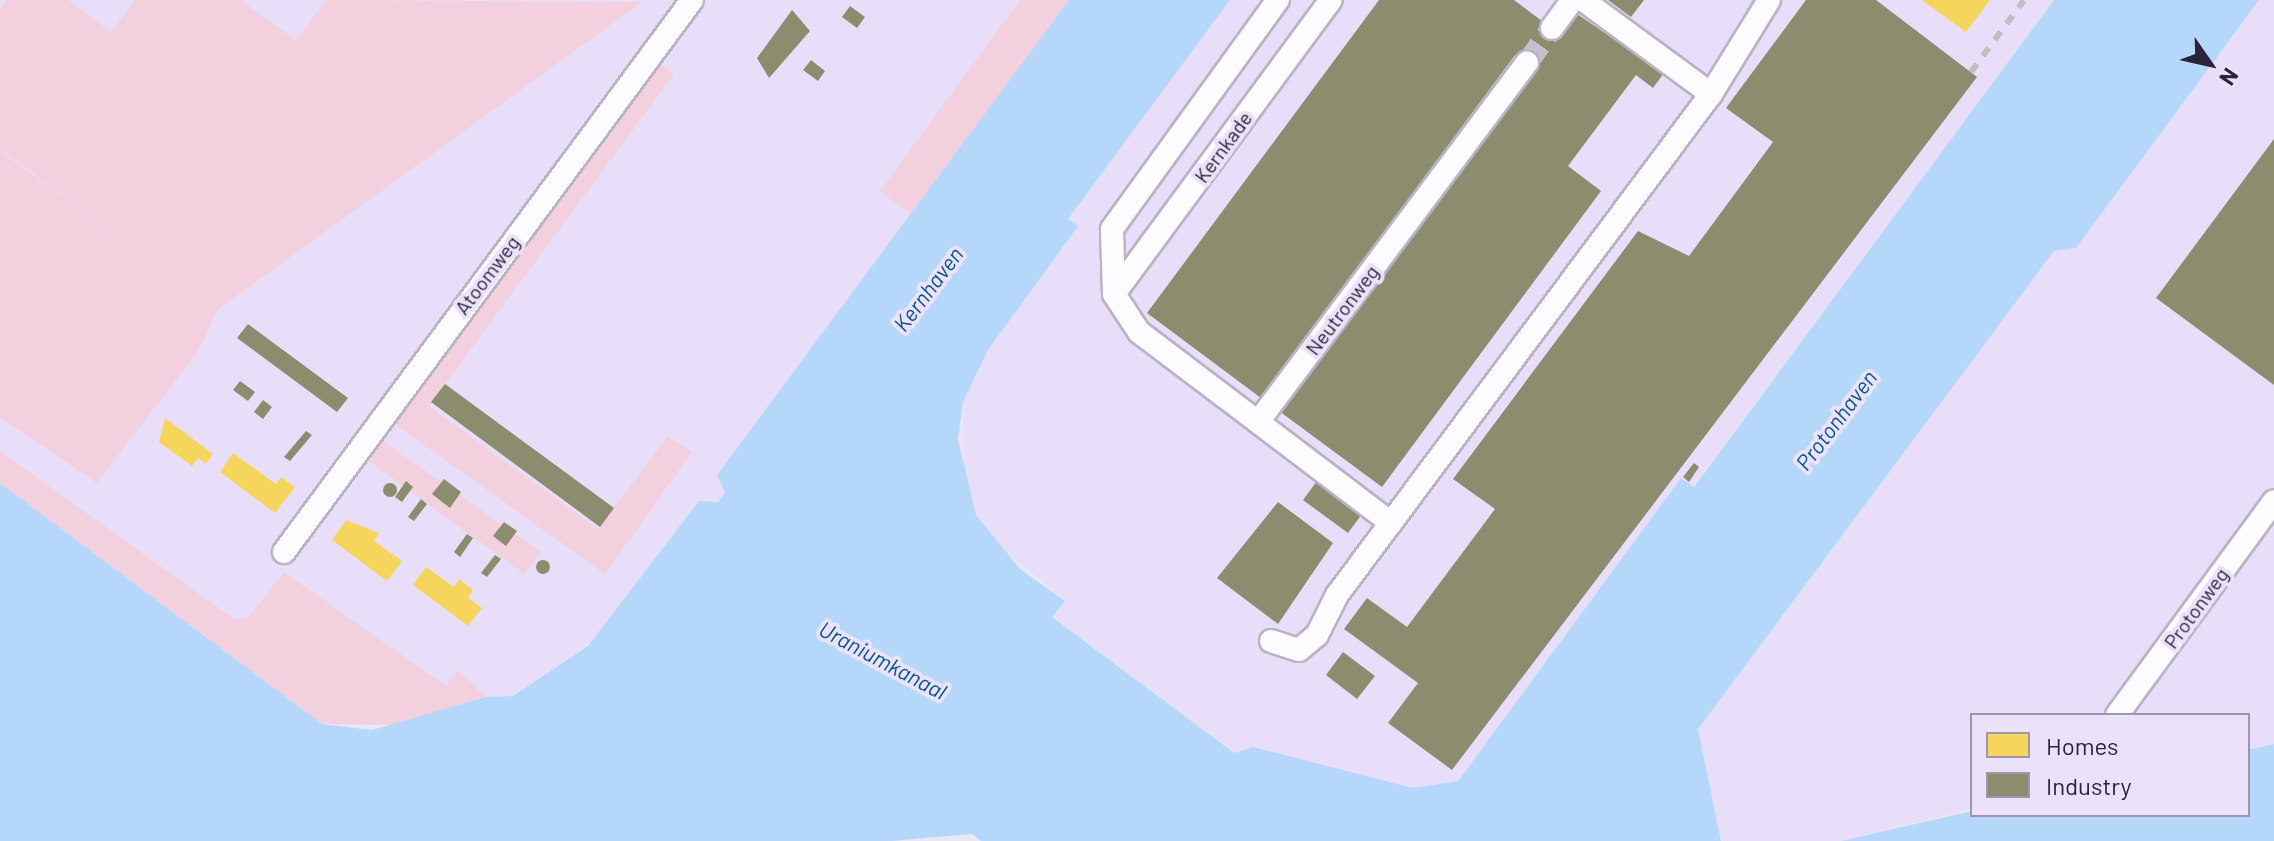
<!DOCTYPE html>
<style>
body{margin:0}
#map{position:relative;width:2274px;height:841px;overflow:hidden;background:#ece7f4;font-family:Barlow,sans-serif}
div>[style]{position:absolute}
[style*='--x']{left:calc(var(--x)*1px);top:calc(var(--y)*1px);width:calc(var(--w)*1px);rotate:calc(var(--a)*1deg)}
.built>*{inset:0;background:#e8def9}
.green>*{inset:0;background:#f2d0dd}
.water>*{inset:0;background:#b5d8fa}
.homes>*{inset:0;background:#f6d55c}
.industry>*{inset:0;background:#8c8c6e}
.round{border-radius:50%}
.minor-tunnel>*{height:22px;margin-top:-11px;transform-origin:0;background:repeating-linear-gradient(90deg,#c5c0ce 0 22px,transparent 0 33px)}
.roads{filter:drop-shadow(2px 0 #b9b3c3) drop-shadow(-2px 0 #b9b3c3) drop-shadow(0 2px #b9b3c3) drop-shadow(0 -2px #b9b3c3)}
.minor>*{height:22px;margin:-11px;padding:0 11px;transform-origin:11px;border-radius:11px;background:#fcfbfd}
.rail>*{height:6px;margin-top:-3px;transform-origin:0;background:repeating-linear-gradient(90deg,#c0bec3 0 10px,transparent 0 20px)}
span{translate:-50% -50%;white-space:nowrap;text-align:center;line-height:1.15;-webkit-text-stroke:8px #ebe2f9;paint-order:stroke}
.street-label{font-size:20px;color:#2b2338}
.water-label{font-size:22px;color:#015686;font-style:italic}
.legend{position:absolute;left:1970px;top:713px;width:280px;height:104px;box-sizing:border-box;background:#ebe2f9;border:2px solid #9e96ac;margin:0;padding:10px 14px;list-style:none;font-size:24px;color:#2b2338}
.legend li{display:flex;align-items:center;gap:16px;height:40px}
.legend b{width:40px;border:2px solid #9e96ac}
.north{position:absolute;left:2170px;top:24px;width:80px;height:80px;-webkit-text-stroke:6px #ebe2f9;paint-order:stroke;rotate:124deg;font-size:22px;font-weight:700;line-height:32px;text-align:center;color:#2b2338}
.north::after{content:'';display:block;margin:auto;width:28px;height:36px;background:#2b2338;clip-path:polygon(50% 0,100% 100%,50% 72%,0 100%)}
</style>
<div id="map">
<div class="built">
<i style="clip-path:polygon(0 0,1069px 0,717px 475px,725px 492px,718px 502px,710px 501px,609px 625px,564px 667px,513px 696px,486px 697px,406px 725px,80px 544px,0 483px)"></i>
<i style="clip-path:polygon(1230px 0,2054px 0,1693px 487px,1681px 478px,1457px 781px,1413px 789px,1253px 747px,1234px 753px,1052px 617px,1065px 600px,998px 546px,976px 515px,964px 476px,963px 402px,988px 350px,1077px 226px,1068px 219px)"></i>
<i style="clip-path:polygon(2259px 0,2274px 0,2274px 744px,2248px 750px,2248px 715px,1972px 715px,1972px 809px,1841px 841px,1721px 841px,1698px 729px,2054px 251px,2076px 247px)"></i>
</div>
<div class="green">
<i style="clip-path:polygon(6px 0,69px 0,111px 32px,135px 0,240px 0,296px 40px,326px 0,642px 2px,217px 310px,199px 350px,97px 483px,0 417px,0 151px,129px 245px,0 149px,0 9px)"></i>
<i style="clip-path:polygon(1020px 0,1069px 0,911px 214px,880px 191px)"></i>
<i style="clip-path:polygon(657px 62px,674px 74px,429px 406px,598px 529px,668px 436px,692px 452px,605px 574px,389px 420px)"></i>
<i style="clip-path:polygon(377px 437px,541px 552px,524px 574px,362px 456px)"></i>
<i style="clip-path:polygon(0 451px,234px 619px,248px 618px,284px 572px,446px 686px,458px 670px,486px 697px,406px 725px,322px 724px,0 483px)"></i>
</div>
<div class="water">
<i style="clip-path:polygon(1069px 0,1230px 0,1068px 219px,1078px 226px,988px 350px,963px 402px,958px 439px,976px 515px,1020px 569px,1065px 601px,1052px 617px,1234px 753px,1253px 747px,1413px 788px,1458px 781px,1681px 478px,1694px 487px,2054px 0,2259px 0,2076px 248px,2054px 251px,1698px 729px,1721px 841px,981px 841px,972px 834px,892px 841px,0 841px,0 483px,322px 724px,372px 730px,486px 697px,513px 696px,588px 646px,699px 501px,718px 502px,725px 492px,717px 475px)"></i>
<i style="clip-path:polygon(2274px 744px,2274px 841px,1841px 841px,1972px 811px,2248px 815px,2248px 750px)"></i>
</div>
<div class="homes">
<i style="clip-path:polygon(1922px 0,1990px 0,1966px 32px)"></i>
<i style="clip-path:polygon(165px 418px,213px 454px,206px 464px,198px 458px,192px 466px,159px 442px)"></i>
<i style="clip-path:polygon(233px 453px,276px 484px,281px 477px,295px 487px,275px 513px,220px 472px)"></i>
<i style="clip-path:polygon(346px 520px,379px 533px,374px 541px,402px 561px,387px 581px,332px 540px)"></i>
<i style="clip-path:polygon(426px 567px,454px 587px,459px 579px,473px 590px,468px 598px,482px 608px,468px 626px,413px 585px)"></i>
</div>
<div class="industry">
<i style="clip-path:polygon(1379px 0,1514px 0,1558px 33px,1574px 12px,1664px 73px,1653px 88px,1636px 75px,1568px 166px,1601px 191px,1382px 487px,1279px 411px,1533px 67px,1515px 55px,1261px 398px,1147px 313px)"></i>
<i style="clip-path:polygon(1608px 0,1644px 0,1631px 17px)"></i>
<i style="clip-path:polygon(1806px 0,1876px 0,1977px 77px,1452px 770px,1388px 723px,1418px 683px,1344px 629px,1367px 598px,1407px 627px,1495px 509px,1453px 479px,1638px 231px,1689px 256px,1773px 142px,1726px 108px)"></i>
<i style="clip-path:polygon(850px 6px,865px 17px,857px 28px,842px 17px)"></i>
<i style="clip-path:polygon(792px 10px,810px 31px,769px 78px,757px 58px)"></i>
<i style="clip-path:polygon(811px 60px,825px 71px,818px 81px,803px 70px)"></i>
<i style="clip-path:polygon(2274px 139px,2274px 385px,2156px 298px)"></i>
<i style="clip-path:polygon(248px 324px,348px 398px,337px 412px,237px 338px)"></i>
<i style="clip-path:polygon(240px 381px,255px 392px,248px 401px,233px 390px)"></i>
<i style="clip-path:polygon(445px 384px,614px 508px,600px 527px,431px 402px)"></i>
<i style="clip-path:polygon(263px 400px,272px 407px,263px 419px,254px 412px)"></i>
<i style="clip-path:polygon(306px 431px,312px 435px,290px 461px,284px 457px)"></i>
<i style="clip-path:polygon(1694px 463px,1699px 467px,1689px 482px,1683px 477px)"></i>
<i style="clip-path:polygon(444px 479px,461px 492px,450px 508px,432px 494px)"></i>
<i style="clip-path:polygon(406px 481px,413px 487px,402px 502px,395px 497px)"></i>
<i style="clip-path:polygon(1317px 481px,1362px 514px,1348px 533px,1303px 500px)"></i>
<i class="round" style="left:383px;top:483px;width:14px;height:14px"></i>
<i style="clip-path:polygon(421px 499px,427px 504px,414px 521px,408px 517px)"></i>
<i style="clip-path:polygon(1278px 502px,1333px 543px,1278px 624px,1217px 578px)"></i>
<i style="clip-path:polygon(504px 522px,517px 531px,506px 546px,493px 536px)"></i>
<i style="clip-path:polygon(467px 534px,473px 538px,460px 557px,454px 552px)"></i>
<i style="clip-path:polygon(495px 555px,501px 559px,487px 577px,481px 573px)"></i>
<i class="round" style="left:536px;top:560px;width:14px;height:14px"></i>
<i style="clip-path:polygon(1343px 652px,1375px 676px,1357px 699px,1326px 675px)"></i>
</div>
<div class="minor-tunnel">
<i style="--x:1527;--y:63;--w:43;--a:-54.5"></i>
</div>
<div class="roads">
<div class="minor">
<i style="--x:1583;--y:0;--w:159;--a:36.3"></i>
<i style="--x:1552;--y:28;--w:34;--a:-54"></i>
<i style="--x:1114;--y:294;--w:65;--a:-91.8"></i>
<i style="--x:1112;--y:229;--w:283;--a:-54.1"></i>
<i style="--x:1258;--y:422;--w:149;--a:-142.9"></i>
<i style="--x:1139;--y:332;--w:45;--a:-123.3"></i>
<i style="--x:1114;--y:294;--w:365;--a:-53.6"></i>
<i style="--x:1391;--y:523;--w:167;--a:-142.8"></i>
<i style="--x:1258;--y:422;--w:449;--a:-53.2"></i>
<i style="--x:284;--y:552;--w:686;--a:-53.53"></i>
<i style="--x:1271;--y:641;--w:29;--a:18"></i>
<i style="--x:1299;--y:650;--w:23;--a:-40"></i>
<i style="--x:1317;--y:635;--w:45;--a:-63.4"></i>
<i style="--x:1337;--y:595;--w:625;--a:-53.26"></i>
<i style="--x:1711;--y:94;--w:110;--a:-58.3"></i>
<i style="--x:2117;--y:715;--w:265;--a:-53.7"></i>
</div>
</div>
<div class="rail">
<i style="--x:1971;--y:72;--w:89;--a:-53.6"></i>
</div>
<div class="street-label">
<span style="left:1223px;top:147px;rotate:-54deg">Kernkade</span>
<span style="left:487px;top:275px;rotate:-53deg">Atoomweg</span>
<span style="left:1342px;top:310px;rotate:-53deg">Neutronweg</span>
<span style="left:2196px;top:608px;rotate:-54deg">Protonweg</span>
</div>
<div class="water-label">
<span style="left:928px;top:289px;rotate:-53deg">Kernhaven</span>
<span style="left:1836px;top:420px;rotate:-53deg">Protonhaven</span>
<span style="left:883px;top:660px;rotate:28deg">Uraniumkanaal</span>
</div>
<ul class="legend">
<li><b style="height:22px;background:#f6d55c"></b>Homes</li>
<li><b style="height:22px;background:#8c8c6e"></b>Industry</li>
</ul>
<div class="north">N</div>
</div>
